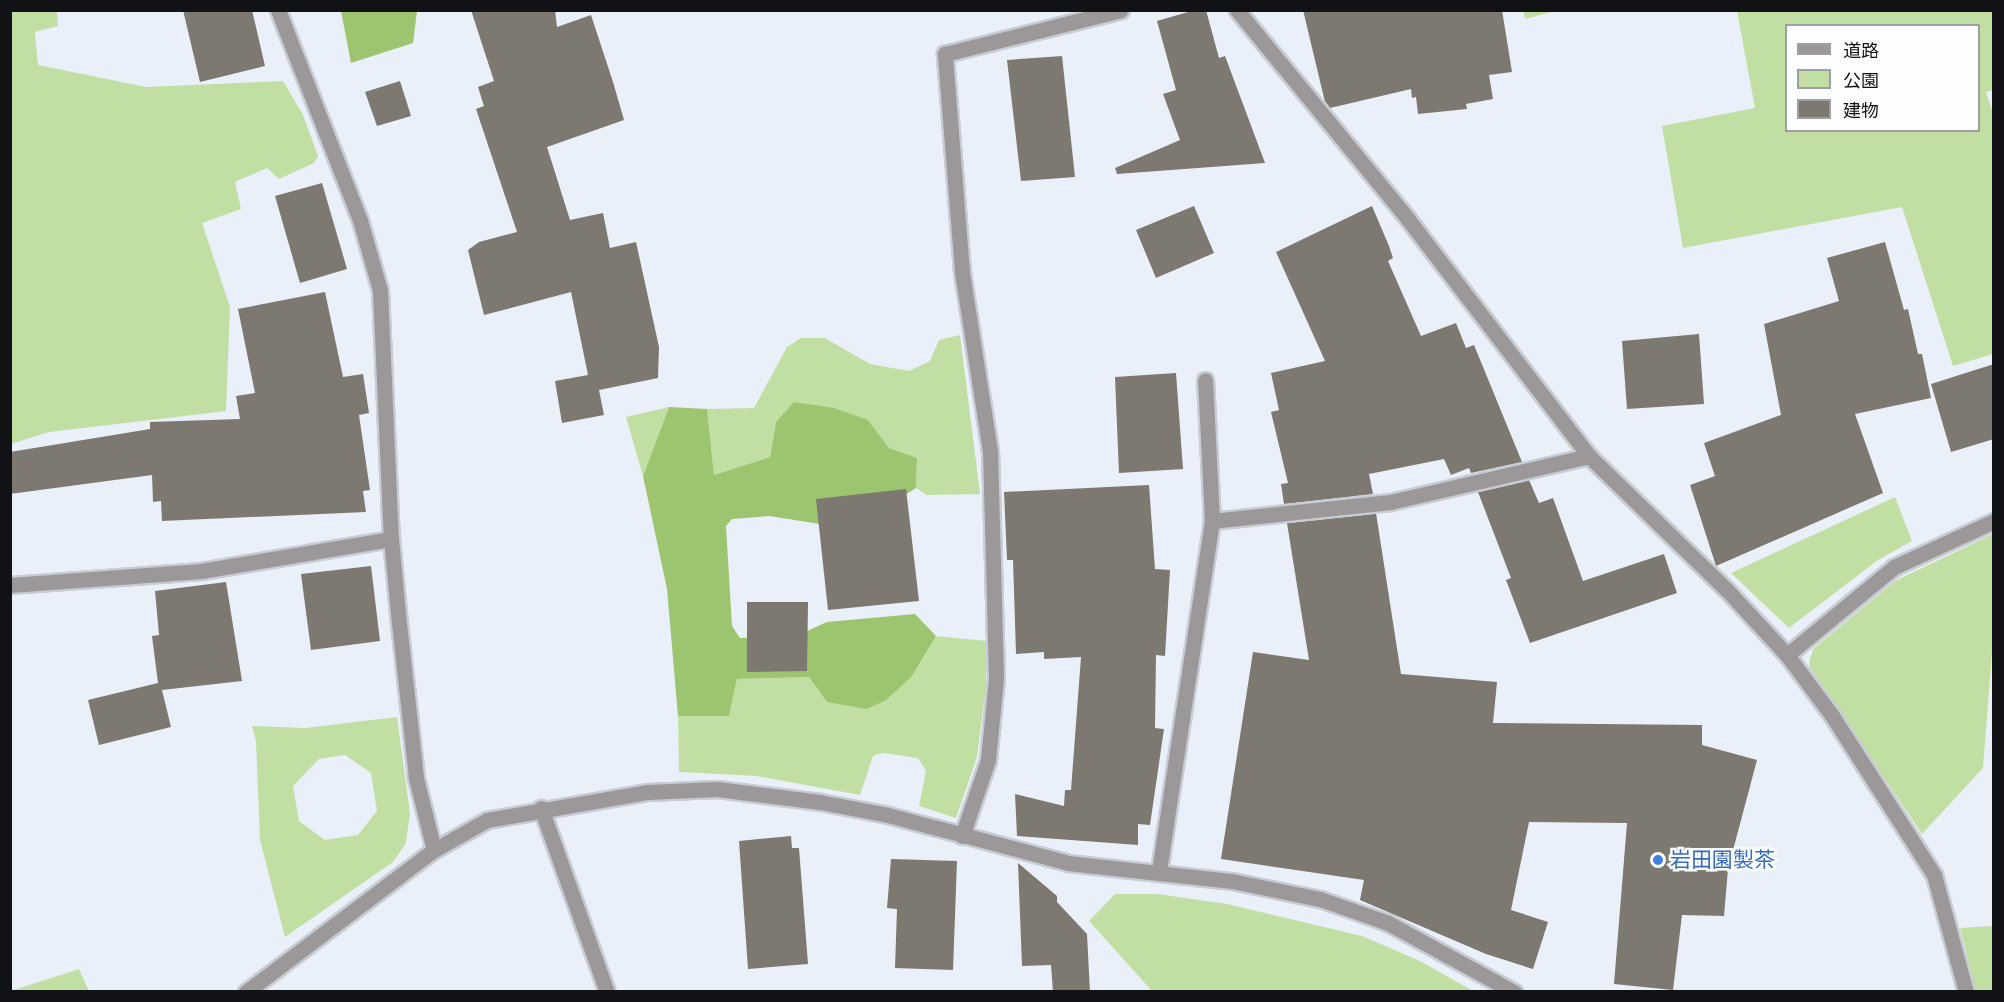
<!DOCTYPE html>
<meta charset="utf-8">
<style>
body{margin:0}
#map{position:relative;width:2004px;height:1002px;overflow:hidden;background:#eaf0f9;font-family:"Zilla Slab","Noto Sans JP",serif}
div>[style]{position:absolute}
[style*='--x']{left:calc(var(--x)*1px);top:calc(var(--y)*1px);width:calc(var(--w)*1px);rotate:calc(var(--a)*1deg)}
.green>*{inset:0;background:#c2dfa3}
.forest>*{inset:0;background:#9dc46e}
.building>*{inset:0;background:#7d7870}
.roads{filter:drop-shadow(2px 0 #c7ccd5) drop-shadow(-2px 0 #c7ccd5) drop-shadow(0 2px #c7ccd5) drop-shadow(0 -2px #c7ccd5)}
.minor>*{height:15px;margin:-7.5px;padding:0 7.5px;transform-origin:7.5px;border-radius:7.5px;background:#9c9798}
.dots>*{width:16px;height:16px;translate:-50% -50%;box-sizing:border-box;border:3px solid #fcfdff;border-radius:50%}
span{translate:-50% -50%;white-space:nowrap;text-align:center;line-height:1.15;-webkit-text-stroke:5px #fcfdff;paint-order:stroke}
.shop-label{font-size:21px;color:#366cbe}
.left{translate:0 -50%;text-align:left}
.frame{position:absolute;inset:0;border:12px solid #101215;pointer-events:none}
.legend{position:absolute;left:1785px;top:24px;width:195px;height:108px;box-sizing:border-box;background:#fcfdff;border:2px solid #9e9fa1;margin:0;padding:8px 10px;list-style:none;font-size:18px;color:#101215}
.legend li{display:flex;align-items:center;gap:12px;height:30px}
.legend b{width:30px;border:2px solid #9e9fa1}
</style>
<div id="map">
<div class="green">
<i style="clip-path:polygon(11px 10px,57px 11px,58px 26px,35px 32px,38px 65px,146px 87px,283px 81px,303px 115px,318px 156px,314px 163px,279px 179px,267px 168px,235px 182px,241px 209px,202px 223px,230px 307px,226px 411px,49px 432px,11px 444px)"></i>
<i style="clip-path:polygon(1523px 11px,1523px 10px,1555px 11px,1525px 19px)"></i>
<i style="clip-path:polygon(evenodd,1737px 11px,1993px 11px,1993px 90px,1986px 92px,1994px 116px,1993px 354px,1953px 366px,1902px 207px,1683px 248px,1662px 126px,1755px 108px,1737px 11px,1786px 26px,1978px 26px,1978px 130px,1786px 130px,1786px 26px)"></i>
<i style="clip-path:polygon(960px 335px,980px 494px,927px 495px,916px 488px,917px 458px,889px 448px,868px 420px,776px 422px,770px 457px,714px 475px,707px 409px,754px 408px,787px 347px,801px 338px,825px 338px,870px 364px,909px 371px,930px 361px,939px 340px)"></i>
<i style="clip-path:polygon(669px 407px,643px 476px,626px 417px)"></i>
<i style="clip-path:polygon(1895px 497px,1912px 541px,1878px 560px,1789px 628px,1731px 573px)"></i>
<i style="clip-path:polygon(1993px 534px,1993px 639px,1983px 768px,1922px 834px,1809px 666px,1810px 659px,1813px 649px,1895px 581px)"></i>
<i style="clip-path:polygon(936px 636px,987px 641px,986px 687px,977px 757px,956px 818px,919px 806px,926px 771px,918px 758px,883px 753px,873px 756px,860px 795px,756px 776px,679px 772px,678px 716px,729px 716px,737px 679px,809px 677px,827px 702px,912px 676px)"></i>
<i style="clip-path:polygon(evenodd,397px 717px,410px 813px,406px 843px,393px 862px,285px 937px,260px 840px,256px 741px,252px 726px,305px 728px,397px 717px,345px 755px,371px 773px,377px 811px,358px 835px,325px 840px,299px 821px,293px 786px,319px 759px,345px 755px)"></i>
<i style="clip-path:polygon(1115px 894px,1157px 894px,1227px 904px,1362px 936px,1420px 961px,1473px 991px,1152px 991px,1089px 921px)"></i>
<i style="clip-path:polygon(1993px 926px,1993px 991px,1976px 991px,1960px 928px)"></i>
<i style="clip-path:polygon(79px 969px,89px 991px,11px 991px)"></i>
</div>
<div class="forest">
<i style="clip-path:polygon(341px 11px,417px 11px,413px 43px,351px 63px)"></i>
<i style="clip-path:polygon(794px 402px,834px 408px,868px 420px,889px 448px,917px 458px,916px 488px,894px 502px,820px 524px,769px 516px,732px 519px,726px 526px,732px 626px,740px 638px,794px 637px,827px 622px,915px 614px,936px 636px,912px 676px,886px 700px,867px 709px,827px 702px,809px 677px,737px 679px,729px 716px,678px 716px,667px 589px,643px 476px,669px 407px,707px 409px,714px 475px,770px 457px,776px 422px)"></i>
</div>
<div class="building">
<i style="clip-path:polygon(183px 10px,252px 10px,265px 66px,200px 82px)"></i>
<i style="clip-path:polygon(471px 10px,555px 10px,557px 27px,591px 15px,613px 82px,624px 120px,547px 147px,570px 220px,603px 213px,610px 248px,636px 242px,659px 347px,658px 378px,599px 390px,604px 415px,562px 423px,555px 381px,588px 375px,571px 292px,484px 315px,468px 250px,479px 242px,517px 232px,476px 109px,484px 106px,478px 87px,494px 81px)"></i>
<i style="clip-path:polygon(1195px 10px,1206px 10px,1219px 58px,1225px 56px,1265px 163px,1117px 174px,1115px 168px,1180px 140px,1163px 94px,1176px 90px,1157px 21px)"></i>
<i style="clip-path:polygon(1303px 10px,1502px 10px,1512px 72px,1489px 75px,1493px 99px,1466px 104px,1467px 109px,1418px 114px,1416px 97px,1412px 98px,1411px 89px,1330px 108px,1325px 102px)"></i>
<i style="clip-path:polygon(1062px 56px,1075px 177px,1021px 181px,1007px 60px)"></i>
<i style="clip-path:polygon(400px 81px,411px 116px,377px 126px,365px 92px)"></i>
<i style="clip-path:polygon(322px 183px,347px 269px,300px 283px,275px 196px)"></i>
<i style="clip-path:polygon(1194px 206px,1214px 253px,1156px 278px,1136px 230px)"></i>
<i style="clip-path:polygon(1372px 206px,1389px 246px,1393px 258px,1388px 261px,1421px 336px,1456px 323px,1466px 348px,1474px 345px,1522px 462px,1471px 473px,1469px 468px,1451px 475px,1444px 459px,1369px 474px,1373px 494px,1284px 504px,1281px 484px,1288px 483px,1271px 412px,1279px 410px,1271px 373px,1325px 361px,1276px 252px)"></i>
<i style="clip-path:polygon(1885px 242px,1904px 310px,1908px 309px,1918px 354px,1922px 354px,1931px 398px,1855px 414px,1883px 493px,1716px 566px,1690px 485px,1715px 476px,1704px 443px,1781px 415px,1764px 324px,1839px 301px,1827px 258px)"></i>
<i style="clip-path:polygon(325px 292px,343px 377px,363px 374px,369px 413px,359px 415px,370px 490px,363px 491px,366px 512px,162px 521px,161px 501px,153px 502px,152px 475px,10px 494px,10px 452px,150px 429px,150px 422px,240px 419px,236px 396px,255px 393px,238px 309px)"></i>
<i style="clip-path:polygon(1699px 334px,1704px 404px,1627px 409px,1622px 341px)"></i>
<i style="clip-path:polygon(1994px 364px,1994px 439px,1951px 452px,1931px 384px)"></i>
<i style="clip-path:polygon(1176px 373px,1183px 469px,1119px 473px,1115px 377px)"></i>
<i style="clip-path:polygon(1529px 480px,1539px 503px,1553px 498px,1583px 581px,1664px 554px,1677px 593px,1530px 643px,1506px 580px,1511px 578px,1478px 492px)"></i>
<i style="clip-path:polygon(1149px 485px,1155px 569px,1170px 570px,1165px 656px,1156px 655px,1155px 728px,1164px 729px,1150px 825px,1138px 824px,1138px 845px,1017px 836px,1015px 794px,1064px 806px,1065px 790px,1071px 790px,1081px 657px,1044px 659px,1044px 652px,1016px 654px,1013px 560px,1007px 560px,1004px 492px)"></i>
<i style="clip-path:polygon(906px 489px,919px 601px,828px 610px,816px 499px)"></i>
<i style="clip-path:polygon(1376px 513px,1401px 674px,1497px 682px,1493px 723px,1702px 725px,1702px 745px,1757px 760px,1732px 854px,1738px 861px,1728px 869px,1724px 916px,1682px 915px,1673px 990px,1614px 984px,1627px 823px,1529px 822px,1511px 910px,1548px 922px,1533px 969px,1486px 954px,1360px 900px,1364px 880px,1221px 859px,1253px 652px,1309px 660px,1287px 523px)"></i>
<i style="clip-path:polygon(371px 566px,380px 641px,311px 650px,301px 574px)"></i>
<i style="clip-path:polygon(226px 582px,242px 681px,162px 690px,171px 727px,99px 745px,88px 700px,158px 683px,152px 636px,159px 635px,155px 591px)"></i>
<i style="clip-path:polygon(747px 602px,808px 602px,807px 671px,747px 672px)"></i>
<i style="clip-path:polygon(791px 836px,792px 848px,799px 848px,808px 964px,748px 969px,739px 841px)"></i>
<i style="clip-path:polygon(891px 859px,957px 861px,953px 970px,895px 968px,897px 909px,887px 908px)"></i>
<i style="clip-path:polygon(1018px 863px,1057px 896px,1057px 902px,1087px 934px,1090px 992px,1053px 992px,1051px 965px,1022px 966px)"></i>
</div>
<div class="roads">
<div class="minor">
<i style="--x:278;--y:10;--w:225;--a:68.7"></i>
<i style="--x:360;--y:220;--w:73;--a:74.1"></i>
<i style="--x:380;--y:290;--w:249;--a:87.5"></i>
<i style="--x:391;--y:539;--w:84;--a:84.6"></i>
<i style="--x:399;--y:623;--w:156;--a:83.7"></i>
<i style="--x:416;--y:778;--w:74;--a:76"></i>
<i style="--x:1237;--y:10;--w:269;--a:50.7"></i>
<i style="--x:1407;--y:218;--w:300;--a:52.6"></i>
<i style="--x:1589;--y:456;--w:191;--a:44.2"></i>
<i style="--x:1726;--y:589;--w:90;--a:47.3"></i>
<i style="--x:1787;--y:655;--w:77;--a:53.4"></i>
<i style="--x:1833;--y:717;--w:188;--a:57.4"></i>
<i style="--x:1934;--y:875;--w:121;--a:74.7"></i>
<i style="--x:1212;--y:521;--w:179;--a:-6.1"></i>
<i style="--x:1390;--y:502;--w:204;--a:-13"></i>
<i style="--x:10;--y:585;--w:192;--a:-4.2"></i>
<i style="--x:201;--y:571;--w:193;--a:-9.6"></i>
<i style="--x:1787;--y:655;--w:139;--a:-39.4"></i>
<i style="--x:1894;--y:567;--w:110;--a:-24.7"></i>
<i style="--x:541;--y:808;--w:195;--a:70.3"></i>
<i style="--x:962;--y:836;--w:80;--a:-71.1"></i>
<i style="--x:988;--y:760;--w:82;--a:-84.4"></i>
<i style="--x:996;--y:678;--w:227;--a:-91.5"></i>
<i style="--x:990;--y:451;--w:181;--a:-98.9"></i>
<i style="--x:962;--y:272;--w:219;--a:-94.5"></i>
<i style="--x:945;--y:54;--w:181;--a:-14"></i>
<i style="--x:1159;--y:871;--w:354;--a:-81.4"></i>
<i style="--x:1212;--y:521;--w:141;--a:-92.8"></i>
<i style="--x:246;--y:992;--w:236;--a:-37.1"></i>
<i style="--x:434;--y:850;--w:61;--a:-29.5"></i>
<i style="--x:487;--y:820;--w:162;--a:-9.9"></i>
<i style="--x:647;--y:792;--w:70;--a:-2.5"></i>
<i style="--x:717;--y:789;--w:104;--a:7.2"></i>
<i style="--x:820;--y:802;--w:69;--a:10.8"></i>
<i style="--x:888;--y:815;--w:186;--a:14.9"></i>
<i style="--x:1068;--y:863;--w:165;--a:6.3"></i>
<i style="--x:1232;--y:881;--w:90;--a:11.6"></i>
<i style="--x:1320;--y:899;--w:72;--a:19.4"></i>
<i style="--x:1388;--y:923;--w:144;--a:28.7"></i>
</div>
</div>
<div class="dots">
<i style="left:1658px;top:860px;background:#3f7fe0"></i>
</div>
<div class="shop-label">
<span class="left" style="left:1670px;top:860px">岩田園製茶</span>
</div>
<div class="frame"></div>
<ul class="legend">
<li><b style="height:8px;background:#9c9798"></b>道路</li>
<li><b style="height:16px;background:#c2dfa3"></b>公園</li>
<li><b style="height:16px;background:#7d7870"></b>建物</li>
</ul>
</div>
